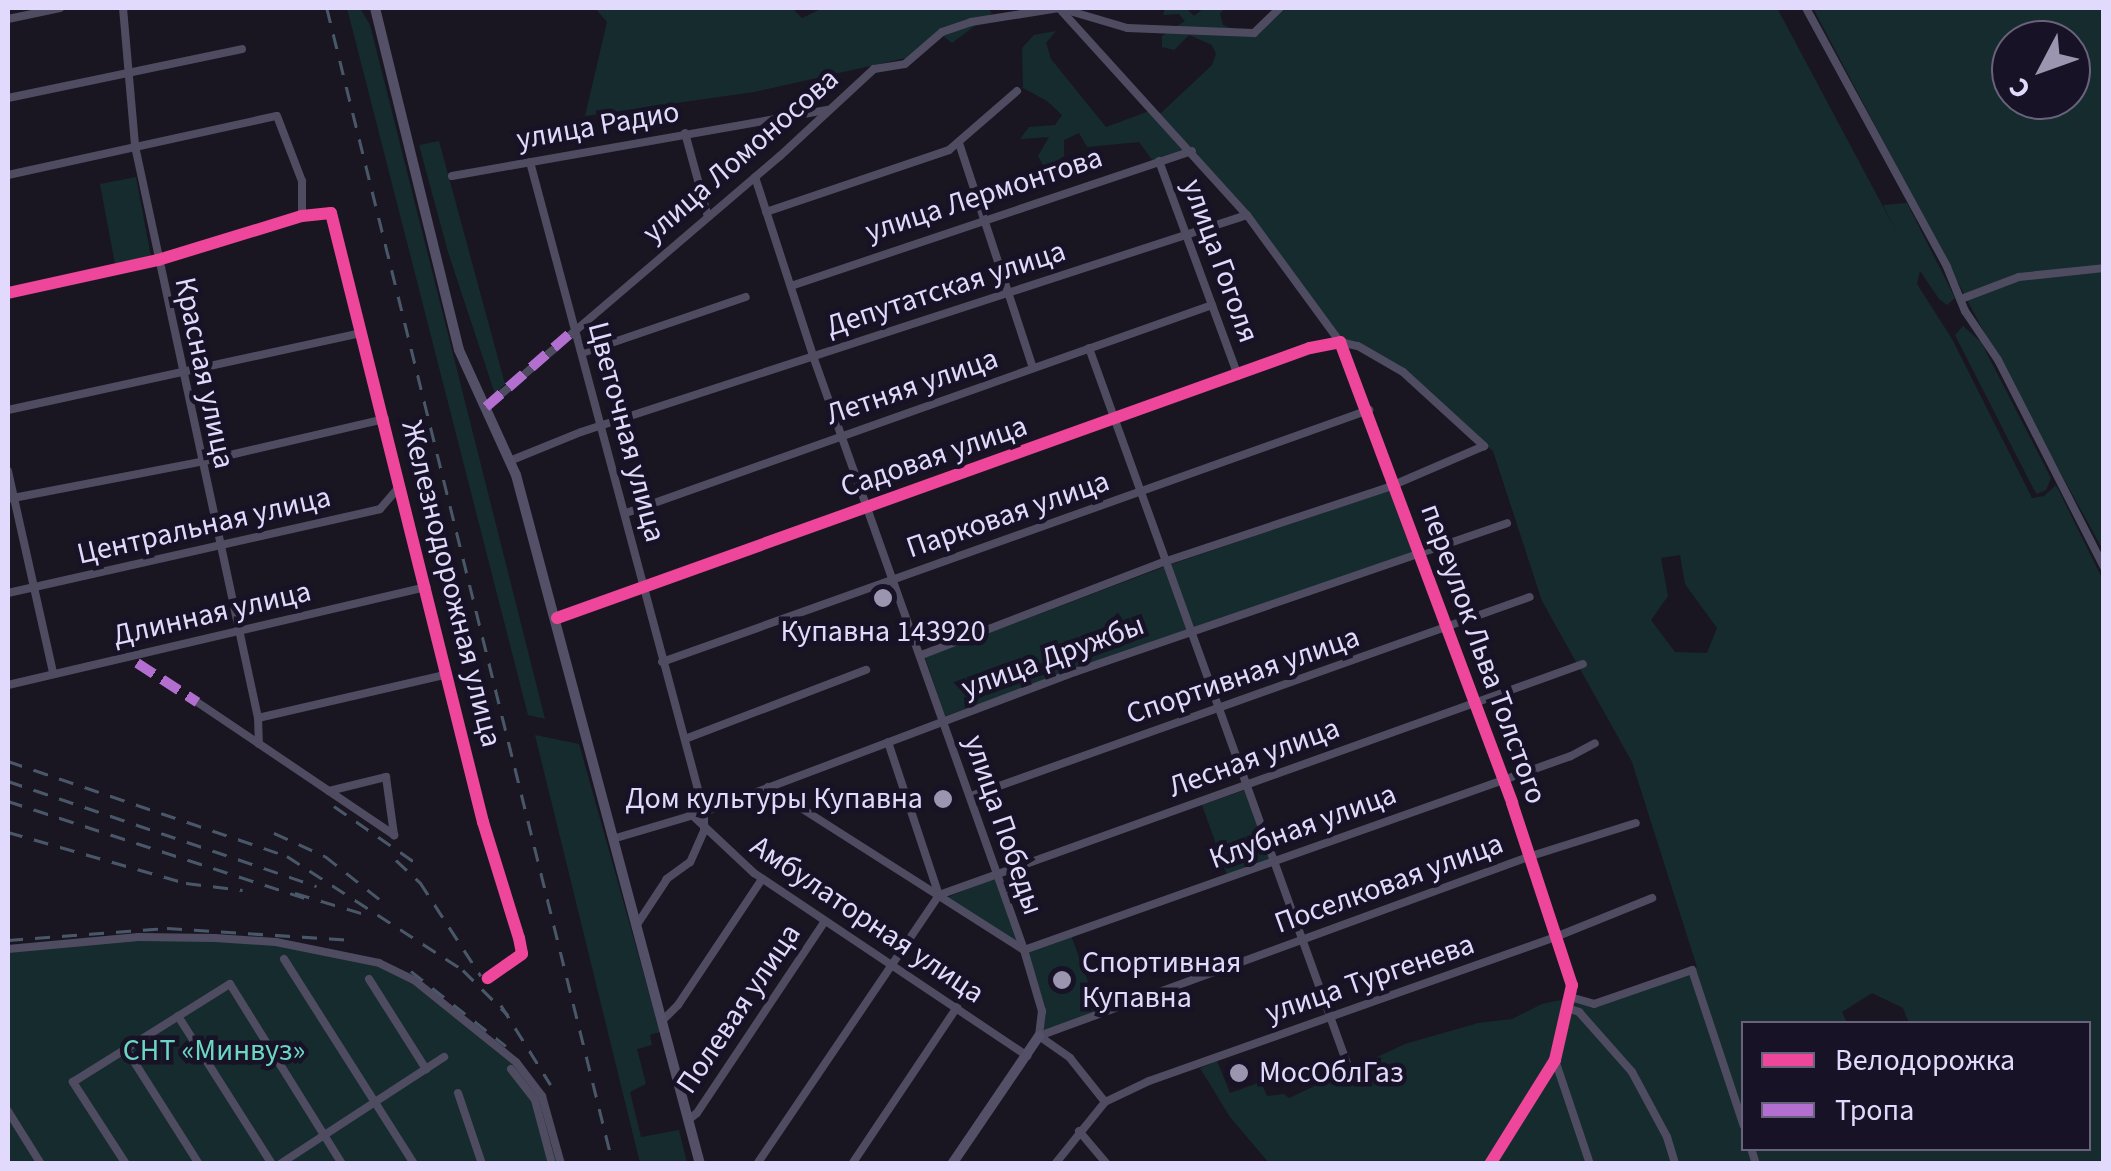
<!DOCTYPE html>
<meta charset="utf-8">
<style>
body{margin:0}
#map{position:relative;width:2111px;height:1171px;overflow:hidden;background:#191622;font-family:"Source Sans 3",sans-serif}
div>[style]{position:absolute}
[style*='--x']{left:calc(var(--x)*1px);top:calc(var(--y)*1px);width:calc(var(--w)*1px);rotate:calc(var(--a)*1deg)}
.green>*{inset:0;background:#162b2e}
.street>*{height:8px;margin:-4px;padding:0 4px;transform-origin:4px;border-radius:4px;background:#4f4c61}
.secondary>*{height:10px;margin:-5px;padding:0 5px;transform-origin:5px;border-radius:5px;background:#545068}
.rail>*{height:2.5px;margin-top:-1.25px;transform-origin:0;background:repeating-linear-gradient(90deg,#495869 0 15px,transparent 0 27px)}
.quiet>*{height:10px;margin-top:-5px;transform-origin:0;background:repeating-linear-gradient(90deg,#b36fd0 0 20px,transparent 0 30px)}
.cycleway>*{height:12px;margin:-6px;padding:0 6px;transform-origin:6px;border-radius:6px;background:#ed469a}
.dots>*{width:28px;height:28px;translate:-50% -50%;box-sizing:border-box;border:5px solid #171226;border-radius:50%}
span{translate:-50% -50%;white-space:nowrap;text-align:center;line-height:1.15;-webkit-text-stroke:9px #171226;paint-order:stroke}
.street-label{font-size:30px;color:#e1dafc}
.poi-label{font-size:30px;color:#e1dafc}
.right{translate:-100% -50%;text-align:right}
.left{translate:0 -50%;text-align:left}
.park-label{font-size:30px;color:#6cd6c4}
.frame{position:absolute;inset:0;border:10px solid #e1dafc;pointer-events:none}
.legend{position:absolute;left:1741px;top:1021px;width:350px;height:130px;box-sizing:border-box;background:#171226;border:2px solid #68627c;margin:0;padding:12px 18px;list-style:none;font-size:30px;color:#e1dafc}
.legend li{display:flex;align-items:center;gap:20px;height:50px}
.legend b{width:50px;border:2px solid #68627c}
.north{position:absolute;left:1991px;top:20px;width:100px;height:100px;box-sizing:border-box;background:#171226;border:2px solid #68627c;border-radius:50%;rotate:229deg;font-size:28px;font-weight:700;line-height:40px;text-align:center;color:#e1dafc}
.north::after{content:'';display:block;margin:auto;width:35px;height:45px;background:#9b95b0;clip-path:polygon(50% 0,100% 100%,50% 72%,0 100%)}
</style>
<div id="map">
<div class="green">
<i style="clip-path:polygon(347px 8px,360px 8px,370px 25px,545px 719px,528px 715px)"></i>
<i style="clip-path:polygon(595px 8px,792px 8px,802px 18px,823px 8px,988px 8px,992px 13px,952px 43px,943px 36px,919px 55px,754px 92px,585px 116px,607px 22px)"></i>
<i style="clip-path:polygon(evenodd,1165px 8px,1186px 8px,1194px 16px,1204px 8px,1225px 8px,1220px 14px,1223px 25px,1251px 36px,1282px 8px,1777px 8px,1896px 231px,1883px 205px,1907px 203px,1955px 298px,1947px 305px,1939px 299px,1920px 271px,1917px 284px,1952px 339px,2032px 498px,2044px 496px,2056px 485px,2103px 580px,2103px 1163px,1269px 1163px,1230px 1117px,1200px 1068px,1217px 1061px,1230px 1093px,1261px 1082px,1267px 1096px,1284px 1094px,1289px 1098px,1405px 1044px,1478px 1023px,1512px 1019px,1542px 1004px,1570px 998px,1594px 1004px,1697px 967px,1632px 762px,1542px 601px,1493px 451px,1402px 375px,1359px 349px,1339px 343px,1300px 285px,1193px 155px,1155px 164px,1139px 142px,1087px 147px,1079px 133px,1064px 140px,1064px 156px,1045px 169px,1038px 156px,1049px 137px,1020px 139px,1029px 127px,1055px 125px,1062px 115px,1047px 101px,1023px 88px,1022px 48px,1034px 35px,1056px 31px,1046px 43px,1051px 59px,1106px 127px,1152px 110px,1161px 113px,1212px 65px,1216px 54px,1212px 45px,1189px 35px,1174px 50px,1162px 47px,1162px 36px,1185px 21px,1179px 14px,1163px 15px,1165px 8px,1680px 555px,1685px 584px,1717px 628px,1707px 653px,1675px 652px,1651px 620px,1668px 596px,1661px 558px,1680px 555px,1165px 8px,1872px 993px,1903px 1008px,1909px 1023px,2088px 1024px,2088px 1148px,1744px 1148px,1744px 1024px,1847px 1023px,1842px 1012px,1872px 993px)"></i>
<i style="clip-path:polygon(evenodd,1813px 8px,2103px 8px,2103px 550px,2010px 381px,1813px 8px,2011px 40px,2071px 40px,2071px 100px,2011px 100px,2011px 40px)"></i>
<i style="clip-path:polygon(439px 141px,505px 384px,495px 394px,448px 252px,419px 145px)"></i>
<i style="clip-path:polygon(136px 177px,151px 257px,115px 264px,100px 184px)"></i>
<i style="clip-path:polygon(1963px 326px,1981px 342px,2051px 478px,2046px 490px,2037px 494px,2033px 488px,1955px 335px)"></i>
<i style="clip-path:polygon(1394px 489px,1415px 551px,945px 716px,925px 657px,1172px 564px)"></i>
<i style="clip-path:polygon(535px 735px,579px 744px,660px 1032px,650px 1035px,652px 1045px,637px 1049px,646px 1084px,630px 1092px,641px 1137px,679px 1130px,687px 1163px,640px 1163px)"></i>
<i style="clip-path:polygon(1245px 790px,1270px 859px,1227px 875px,1202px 805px)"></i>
<i style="clip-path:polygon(994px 878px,997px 880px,1018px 944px,946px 898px)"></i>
<i style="clip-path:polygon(1071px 935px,1099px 1012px,1043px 1032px,1046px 1009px,1026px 951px)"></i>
<i style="clip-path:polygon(138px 937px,276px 942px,379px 963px,414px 980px,516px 1062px,542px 1096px,561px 1164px,8px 1164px,8px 949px)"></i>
</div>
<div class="street">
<i style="--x:123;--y:8;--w:139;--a:85"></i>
<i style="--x:135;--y:146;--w:585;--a:77.86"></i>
<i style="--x:258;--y:718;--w:26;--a:88"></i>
<i style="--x:1059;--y:8;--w:280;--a:47.8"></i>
<i style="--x:1806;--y:8;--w:295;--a:61.4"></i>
<i style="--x:1947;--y:267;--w:48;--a:67.8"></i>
<i style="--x:1965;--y:311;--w:59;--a:56"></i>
<i style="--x:1998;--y:360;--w:233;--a:62.9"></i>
<i style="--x:1063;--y:9;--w:67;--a:16.5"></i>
<i style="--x:1127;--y:28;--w:127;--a:2.3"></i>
<i style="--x:1254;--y:33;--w:36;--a:-44"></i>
<i style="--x:8;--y:19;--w:53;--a:-11.9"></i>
<i style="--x:8;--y:98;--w:239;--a:-11.8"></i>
<i style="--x:685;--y:133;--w:87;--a:74.7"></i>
<i style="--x:959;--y:143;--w:237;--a:71.8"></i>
<i style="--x:1159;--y:161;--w:229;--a:69.8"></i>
<i style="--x:530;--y:162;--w:673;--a:75.01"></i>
<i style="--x:704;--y:812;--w:19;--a:90"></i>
<i style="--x:704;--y:831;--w:34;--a:114"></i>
<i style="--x:690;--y:862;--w:29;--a:144"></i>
<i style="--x:667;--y:879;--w:53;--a:123.4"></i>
<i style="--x:8;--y:175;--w:275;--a:-12.4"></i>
<i style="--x:277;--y:116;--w:70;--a:69"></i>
<i style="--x:302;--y:181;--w:35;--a:90"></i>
<i style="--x:452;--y:176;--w:381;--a:-10"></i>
<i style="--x:755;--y:177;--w:188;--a:72"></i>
<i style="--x:813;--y:356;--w:630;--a:70.44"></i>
<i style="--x:1024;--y:950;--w:64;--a:73.6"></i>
<i style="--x:1042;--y:1011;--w:25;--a:97"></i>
<i style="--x:766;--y:212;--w:193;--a:-18.7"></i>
<i style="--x:949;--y:150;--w:90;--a:-40.9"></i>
<i style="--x:791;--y:286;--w:423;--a:-18.6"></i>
<i style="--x:8;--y:293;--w:154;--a:-12.4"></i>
<i style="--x:158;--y:260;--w:151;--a:-17"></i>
<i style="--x:302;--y:216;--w:29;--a:-6"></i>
<i style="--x:331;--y:213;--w:628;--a:75.99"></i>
<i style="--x:483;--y:822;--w:121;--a:72.8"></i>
<i style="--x:519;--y:938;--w:16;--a:79"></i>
<i style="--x:522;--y:954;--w:42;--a:144.8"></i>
<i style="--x:1961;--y:299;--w:62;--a:-20.8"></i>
<i style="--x:2019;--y:277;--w:85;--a:-6"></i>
<i style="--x:1089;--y:348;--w:766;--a:70.17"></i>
<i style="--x:582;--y:353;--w:173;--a:-18.9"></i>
<i style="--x:486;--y:407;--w:387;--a:-40.5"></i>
<i style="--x:780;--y:156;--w:128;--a:-42.8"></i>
<i style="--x:874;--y:69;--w:31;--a:-9"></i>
<i style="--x:905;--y:64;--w:49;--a:-40.9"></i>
<i style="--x:942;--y:32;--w:31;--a:-19"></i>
<i style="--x:971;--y:22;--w:89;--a:-9"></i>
<i style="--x:8;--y:410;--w:362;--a:-12.3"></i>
<i style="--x:512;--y:460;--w:74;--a:-22.1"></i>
<i style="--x:581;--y:432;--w:700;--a:-18.05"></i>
<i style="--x:1247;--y:215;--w:157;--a:53.8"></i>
<i style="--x:1340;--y:342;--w:18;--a:13"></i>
<i style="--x:1358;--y:346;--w:52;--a:30"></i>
<i style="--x:1403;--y:372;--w:110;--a:42.4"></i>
<i style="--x:1484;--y:446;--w:103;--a:156.7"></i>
<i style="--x:1389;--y:487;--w:235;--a:161.6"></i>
<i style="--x:1166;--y:561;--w:262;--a:159"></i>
<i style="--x:8;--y:471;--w:206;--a:77.4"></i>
<i style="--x:8;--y:499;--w:196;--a:-10.9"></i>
<i style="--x:200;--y:462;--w:190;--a:-13.1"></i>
<i style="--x:626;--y:513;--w:622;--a:-19.54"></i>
<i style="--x:8;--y:593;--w:381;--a:-12.7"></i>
<i style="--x:380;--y:509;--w:28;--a:-49"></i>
<i style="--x:557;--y:618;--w:800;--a:-19.73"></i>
<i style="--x:1310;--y:348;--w:31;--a:-11"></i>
<i style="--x:1340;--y:342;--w:492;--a:69.5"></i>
<i style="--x:1512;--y:803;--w:192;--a:71.8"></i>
<i style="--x:1572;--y:985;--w:77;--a:102.8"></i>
<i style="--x:1555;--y:1060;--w:123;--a:122"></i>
<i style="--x:662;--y:662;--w:751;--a:-19.62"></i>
<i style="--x:8;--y:685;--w:430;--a:-13.2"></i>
<i style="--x:197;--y:702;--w:238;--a:34"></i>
<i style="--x:258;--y:718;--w:195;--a:-13"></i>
<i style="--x:685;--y:739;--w:194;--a:-20.9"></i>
<i style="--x:888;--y:742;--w:161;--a:71.6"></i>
<i style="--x:768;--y:787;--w:303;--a:32.5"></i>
<i style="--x:1024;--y:950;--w:580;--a:-19.53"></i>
<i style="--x:1571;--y:756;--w:27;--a:-28"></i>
<i style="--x:329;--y:791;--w:59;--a:-13.8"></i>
<i style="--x:386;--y:777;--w:59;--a:82.1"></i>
<i style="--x:971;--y:796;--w:593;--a:-19.6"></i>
<i style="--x:690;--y:813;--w:88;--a:43.2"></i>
<i style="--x:754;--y:873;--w:329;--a:33.8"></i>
<i style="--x:616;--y:838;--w:92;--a:-16.5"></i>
<i style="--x:704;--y:812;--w:397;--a:-20.7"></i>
<i style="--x:1075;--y:672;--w:457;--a:-19"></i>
<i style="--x:939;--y:895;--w:684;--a:-19.73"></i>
<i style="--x:8;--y:949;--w:131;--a:-5.3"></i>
<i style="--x:138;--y:937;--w:77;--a:0.7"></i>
<i style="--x:215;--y:938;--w:61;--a:3.8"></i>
<i style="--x:276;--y:942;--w:105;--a:11.5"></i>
<i style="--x:379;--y:963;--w:39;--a:26"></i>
<i style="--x:414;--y:980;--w:131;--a:38.8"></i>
<i style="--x:516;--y:1062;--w:43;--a:52.6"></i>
<i style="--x:542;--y:1096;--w:71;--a:74.4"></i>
<i style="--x:284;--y:959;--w:243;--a:57.6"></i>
<i style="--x:369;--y:979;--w:107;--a:57.7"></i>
<i style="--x:1570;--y:997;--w:25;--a:16"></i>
<i style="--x:1594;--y:1004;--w:104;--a:-19.1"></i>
<i style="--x:1692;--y:970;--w:164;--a:71.6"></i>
<i style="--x:1567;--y:1008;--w:13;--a:18"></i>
<i style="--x:1579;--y:1012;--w:80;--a:48.5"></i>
<i style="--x:1632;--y:1072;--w:74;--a:61.7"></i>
<i style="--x:1667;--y:1137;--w:28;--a:73"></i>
<i style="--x:178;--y:1016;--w:175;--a:57.6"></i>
<i style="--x:664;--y:1019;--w:20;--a:-45"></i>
<i style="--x:678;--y:1005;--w:151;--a:-56.3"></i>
<i style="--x:1039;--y:1036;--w:521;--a:-20.11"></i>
<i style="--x:1528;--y:857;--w:113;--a:-17.5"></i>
<i style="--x:1039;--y:1036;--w:38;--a:35"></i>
<i style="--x:1070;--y:1058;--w:56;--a:51.5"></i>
<i style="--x:126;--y:1049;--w:136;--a:57.6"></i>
<i style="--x:1555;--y:1060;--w:110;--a:71.4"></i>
<i style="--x:511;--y:1069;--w:39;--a:52"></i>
<i style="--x:535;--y:1100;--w:66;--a:75.1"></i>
<i style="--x:458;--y:1093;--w:75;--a:71.3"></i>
<i style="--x:8;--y:1111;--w:62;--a:58.1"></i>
<i style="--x:688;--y:1120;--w:11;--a:-38"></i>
<i style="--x:697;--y:1113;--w:231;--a:-56.3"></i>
<i style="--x:1079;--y:1131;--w:43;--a:49.7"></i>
<i style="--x:1751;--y:1148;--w:17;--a:73"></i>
<i style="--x:126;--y:1164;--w:98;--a:-122.9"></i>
<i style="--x:73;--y:1082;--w:185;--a:-32"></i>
<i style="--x:230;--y:984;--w:212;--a:58.1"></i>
<i style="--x:280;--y:1164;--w:196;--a:-33.1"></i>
<i style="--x:757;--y:1164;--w:325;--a:-55.9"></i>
<i style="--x:852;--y:1164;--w:189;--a:-56.2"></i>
<i style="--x:1055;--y:1164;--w:80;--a:-51.1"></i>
<i style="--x:1105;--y:1102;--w:49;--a:-25.5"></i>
<i style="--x:1149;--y:1081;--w:429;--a:-19.5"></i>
<i style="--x:1553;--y:938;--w:107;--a:-22"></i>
</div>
<div class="secondary">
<i style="--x:375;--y:8;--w:352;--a:76.2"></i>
<i style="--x:459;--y:350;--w:137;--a:65.5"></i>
<i style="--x:516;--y:475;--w:713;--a:75.05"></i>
<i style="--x:952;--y:1164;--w:155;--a:-55.8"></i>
</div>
<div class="rail">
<i style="--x:327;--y:8;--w:1191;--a:76.1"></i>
<i style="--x:8;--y:761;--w:295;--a:18.8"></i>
<i style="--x:287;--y:856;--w:210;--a:32.9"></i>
<i style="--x:463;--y:970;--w:64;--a:45"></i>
<i style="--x:8;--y:781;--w:326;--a:18.8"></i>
<i style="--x:8;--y:801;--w:316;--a:18.1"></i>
<i style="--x:334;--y:806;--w:100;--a:34.8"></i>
<i style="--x:8;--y:832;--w:185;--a:16"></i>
<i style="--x:186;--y:883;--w:57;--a:7"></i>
<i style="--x:274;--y:833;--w:56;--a:24.3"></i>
<i style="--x:325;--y:856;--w:80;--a:38.4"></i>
<i style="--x:396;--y:860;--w:33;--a:43"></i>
<i style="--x:420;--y:882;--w:112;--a:57"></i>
<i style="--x:295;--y:893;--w:79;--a:16.8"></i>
<i style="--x:8;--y:940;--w:159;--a:-4.3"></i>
<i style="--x:167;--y:928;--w:187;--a:3.7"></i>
<i style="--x:411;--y:971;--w:121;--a:38.3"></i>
<i style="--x:501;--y:1005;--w:94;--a:58"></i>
</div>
<div class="quiet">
<i style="--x:486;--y:407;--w:118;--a:-41.2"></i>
<i style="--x:137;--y:663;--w:72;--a:33"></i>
</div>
<div class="cycleway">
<i style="--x:8;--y:293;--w:154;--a:-12.4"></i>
<i style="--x:158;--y:260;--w:151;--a:-17"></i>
<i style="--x:302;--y:216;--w:29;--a:-6"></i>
<i style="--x:331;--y:213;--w:628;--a:75.99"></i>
<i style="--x:483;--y:822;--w:121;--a:72.8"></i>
<i style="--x:519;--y:938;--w:16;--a:79"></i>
<i style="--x:522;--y:954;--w:42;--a:144.8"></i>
<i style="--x:557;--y:618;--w:800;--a:-19.73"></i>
<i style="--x:1310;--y:348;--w:31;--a:-11"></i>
<i style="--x:1340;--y:342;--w:492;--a:69.5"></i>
<i style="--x:1512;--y:803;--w:192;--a:71.8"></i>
<i style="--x:1572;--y:985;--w:77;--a:102.8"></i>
<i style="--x:1555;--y:1060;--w:123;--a:122"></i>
</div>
<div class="dots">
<i style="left:883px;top:598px;background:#9b95b0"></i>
<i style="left:943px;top:799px;background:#9b95b0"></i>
<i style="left:1062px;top:980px;background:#9b95b0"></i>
<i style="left:1239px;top:1073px;background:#9b95b0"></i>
</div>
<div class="street-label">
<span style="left:598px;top:126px;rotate:-10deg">улица Радио</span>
<span style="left:741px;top:156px;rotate:-41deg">улица Ломоносова</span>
<span style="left:984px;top:195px;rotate:-18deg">улица Лермонтова</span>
<span style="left:1220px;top:261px;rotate:70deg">улица Гоголя</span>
<span style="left:946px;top:289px;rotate:-18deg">Депутатская улица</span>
<span style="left:204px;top:373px;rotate:78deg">Красная улица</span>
<span style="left:912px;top:387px;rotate:-19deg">Летняя улица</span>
<span style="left:626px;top:432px;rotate:75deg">Цветочная улица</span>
<span style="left:934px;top:457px;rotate:-19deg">Садовая улица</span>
<span style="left:1008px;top:515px;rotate:-19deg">Парковая улица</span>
<span style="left:204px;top:526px;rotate:-13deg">Центральная улица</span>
<span style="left:451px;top:584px;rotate:76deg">Железнодорожная улица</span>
<span style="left:212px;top:614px;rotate:-13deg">Длинная улица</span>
<span style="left:1483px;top:654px;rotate:70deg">переулок Льва Толстого</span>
<span style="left:1053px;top:657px;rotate:-20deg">улица Дружбы</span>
<span style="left:1243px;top:676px;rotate:-19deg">Спортивная улица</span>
<span style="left:1254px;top:758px;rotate:-20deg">Лесная улица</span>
<span style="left:1003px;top:825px;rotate:71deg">улица Победы</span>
<span style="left:1303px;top:827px;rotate:-20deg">Клубная улица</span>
<span style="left:1389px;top:884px;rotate:-20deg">Поселковая улица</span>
<span style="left:867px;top:920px;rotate:34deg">Амбулаторная улица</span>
<span style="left:1370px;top:979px;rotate:-19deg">улица Тургенева</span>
<span style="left:739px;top:1009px;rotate:-56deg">Полевая улица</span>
</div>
<div class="poi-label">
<span style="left:883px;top:632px">Купавна 143920</span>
<span class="right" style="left:923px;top:799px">Дом культуры Купавна</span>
<span class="left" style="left:1082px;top:980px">Спортивная<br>Купавна</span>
<span class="left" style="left:1259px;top:1073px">МосОблГаз</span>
</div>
<div class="park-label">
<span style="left:214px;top:1051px">СНТ «Минвуз»</span>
</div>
<div class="frame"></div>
<ul class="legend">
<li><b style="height:12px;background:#ed469a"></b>Велодорожка</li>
<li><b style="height:12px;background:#b36fd0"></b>Тропа</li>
</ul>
<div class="north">С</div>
</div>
